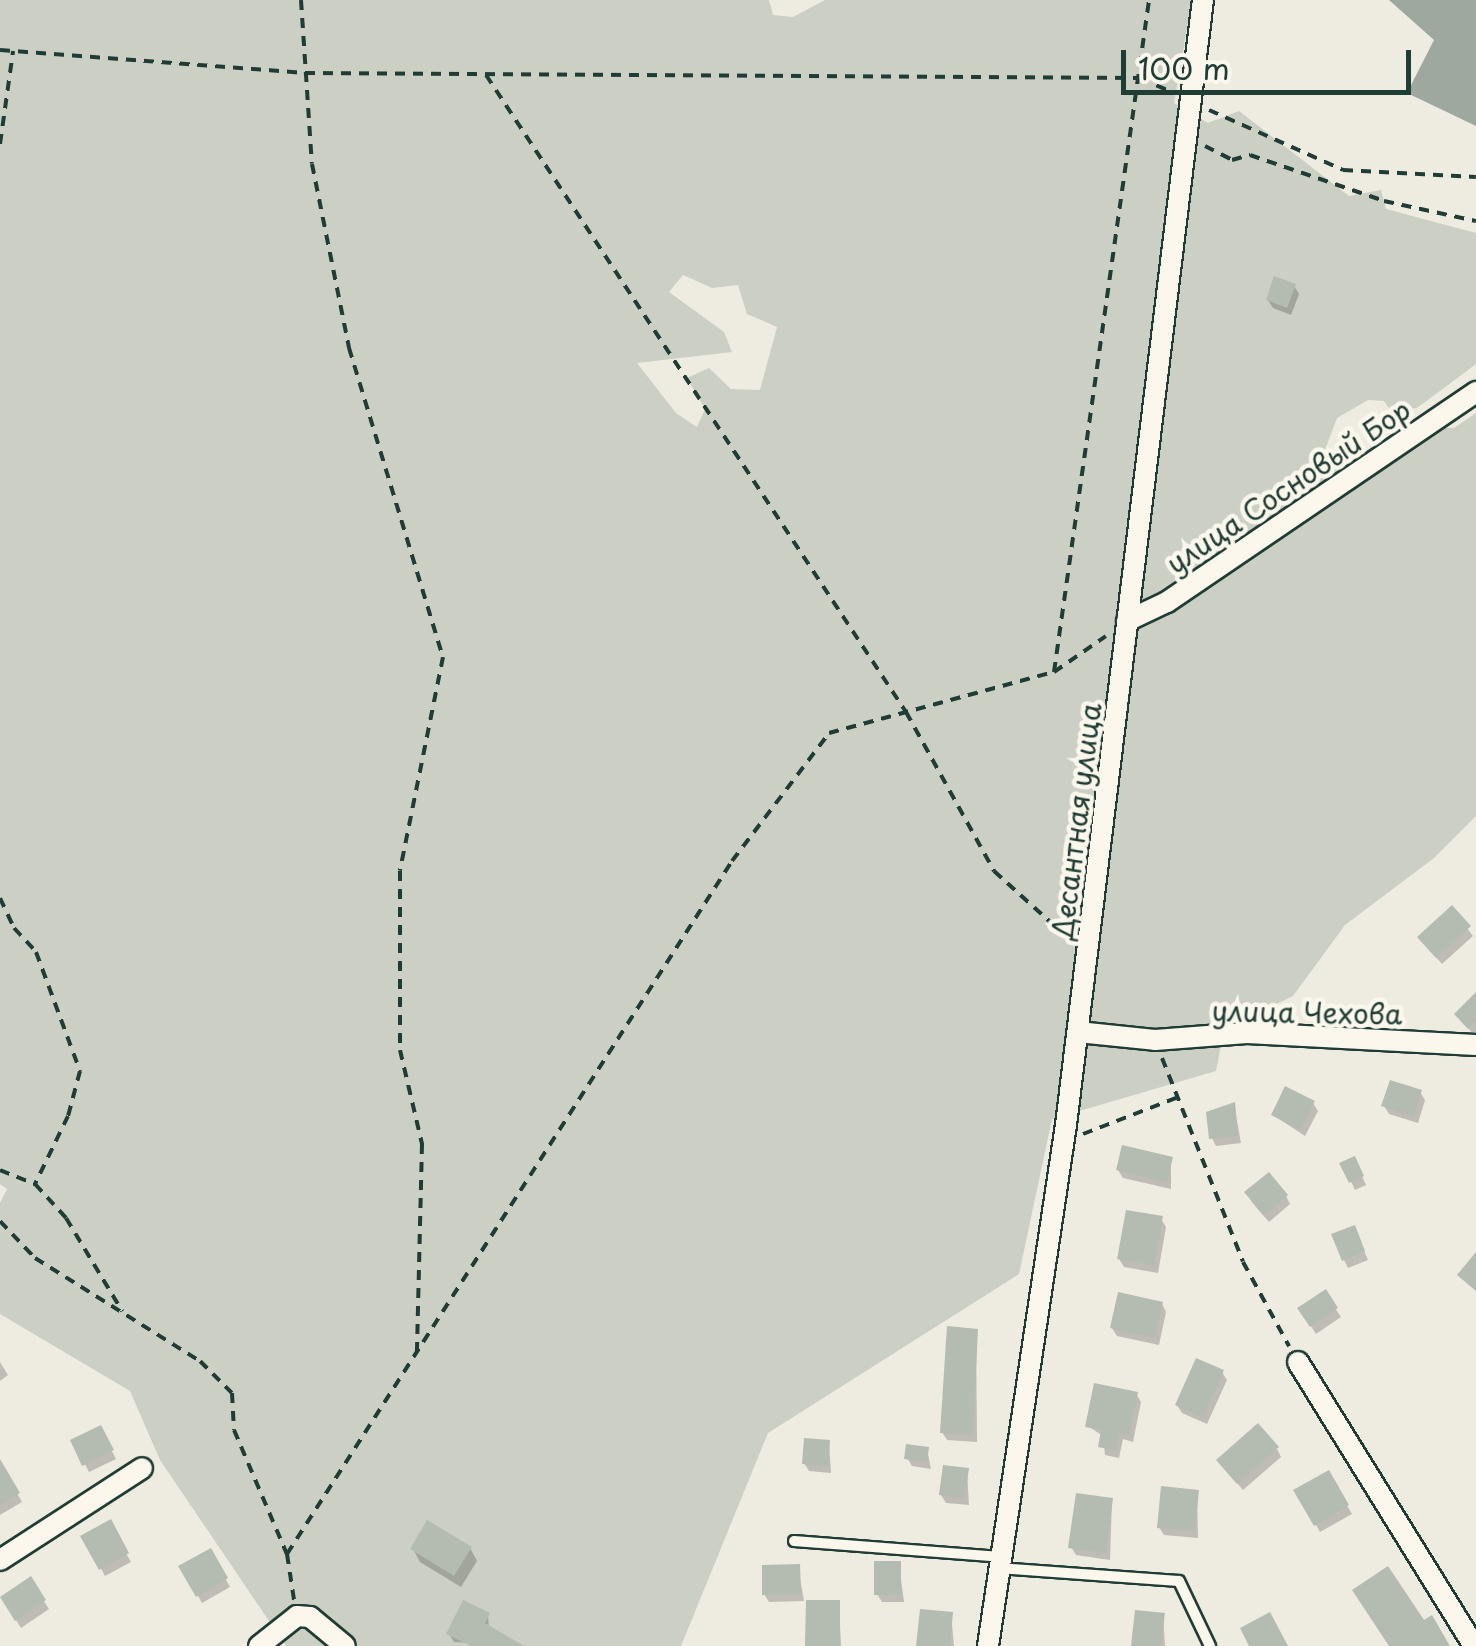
<!DOCTYPE html>
<meta charset="utf-8">
<style>
body{margin:0}
#map{position:relative;width:1476px;height:1646px;overflow:hidden;background:#eeece1;font-family:"Playpen Sans",sans-serif}
div>[style]{position:absolute}
[style*='--x']{left:calc(var(--x)*1px);top:calc(var(--y)*1px);width:calc(var(--w)*1px);rotate:calc(var(--a)*1deg)}
.green>*{inset:0;background:#cbcfc4}
.water>*{inset:0;background:#9fa89f}
.shadow>*{inset:0;background:#0003}
.building>*{inset:0;background:#b4bbb0}
.path>*{height:4px;margin-top:-2px;transform-origin:0;background:repeating-linear-gradient(90deg,#1f3d34 0 10px,transparent 0 18px)}
.roads{filter:drop-shadow(2px 0 #1f3d34) drop-shadow(-2px 0 #1f3d34) drop-shadow(0 2px #1f3d34) drop-shadow(0 -2px #1f3d34)}
.service>*{height:10px;margin:-5px;padding:0 5px;transform-origin:5px;border-radius:5px;background:#fbf7ec}
.minor>*{height:20px;margin:-10px;padding:0 10px;transform-origin:10px;border-radius:10px;background:#fbf7ec}
span{translate:-50% -50%;white-space:nowrap;text-align:center;line-height:1.15;-webkit-text-stroke:9px #fbf7ec;paint-order:stroke}
.street-label{font-size:28px;color:#1f3d34}
.scale{position:absolute;left:1121px;top:50px;width:290px;height:45px;box-sizing:border-box;border:5px solid #1f3d34;border-top:0;padding-left:12px;font-size:30px;line-height:35px;white-space:nowrap;color:#1f3d34;-webkit-text-stroke:8px #fbf7ec;paint-order:stroke}
</style>
<div id="map">
<div class="green">
<i style="clip-path:polygon(evenodd,0 0,769px 0,773px 15px,793px 17px,825px 0,1192px 0,1174px 103px,1208px 123px,1239px 111px,1349px 196px,1381px 190px,1386px 209px,1476px 233px,1476px 364px,1417px 408px,1391px 411px,1384px 401px,1368px 400px,1337px 418px,1323px 455px,1341px 468px,1335px 476px,1421px 427px,1454px 428px,1476px 413px,1476px 816px,1434px 858px,1345px 925px,1293px 996px,1224px 1029px,1216px 1071px,1052px 1119px,1019px 1274px,768px 1433px,681px 1646px,286px 1646px,160px 1460px,130px 1391px,0 1314px,0 1203px,7px 1189px,0 1184px,0 0,683px 275px,712px 288px,738px 285px,747px 314px,777px 327px,760px 390px,731px 389px,709px 368px,687px 378px,705px 409px,697px 427px,676px 413px,637px 363px,732px 352px,724px 332px,669px 292px,683px 275px)"></i>
</div>
<div class="water">
<i style="clip-path:polygon(1389px 0,1476px 0,1476px 126px,1407px 93px,1434px 40px)"></i>
</div>
<div class="shadow">
<i style="clip-path:polygon(1294px 286px,1299px 294px,1291px 315px,1273px 308px,1268px 300px)"></i>
<i style="clip-path:polygon(1452px 909px,1473px 936px,1442px 964px,1425px 945px)"></i>
<i style="clip-path:polygon(1476px 995px,1476px 1033px,1474px 1035px,1457px 1015px)"></i>
<i style="clip-path:polygon(1420px 1092px,1425px 1100px,1418px 1123px,1389px 1114px,1384px 1106px)"></i>
<i style="clip-path:polygon(1313px 1103px,1318px 1111px,1305px 1136px,1273px 1115px)"></i>
<i style="clip-path:polygon(1234px 1105px,1241px 1143px,1216px 1146px,1212px 1138px)"></i>
<i style="clip-path:polygon(1171px 1159px,1171px 1189px,1123px 1178px,1118px 1170px)"></i>
<i style="clip-path:polygon(1343px 1164px,1358px 1167px,1366px 1185px,1355px 1190px)"></i>
<i style="clip-path:polygon(1286px 1196px,1290px 1204px,1269px 1222px,1251px 1201px)"></i>
<i style="clip-path:polygon(1161px 1219px,1166px 1227px,1158px 1273px,1124px 1267px,1119px 1259px)"></i>
<i style="clip-path:polygon(1358px 1236px,1368px 1260px,1348px 1268px,1344px 1260px)"></i>
<i style="clip-path:polygon(1325px 1293px,1341px 1317px,1316px 1334px,1300px 1309px)"></i>
<i style="clip-path:polygon(1162px 1304px,1166px 1312px,1159px 1345px,1117px 1336px,1112px 1328px)"></i>
<i style="clip-path:polygon(976px 1331px,977px 1442px,947px 1440px,942px 1432px)"></i>
<i style="clip-path:polygon(0 1362px,8px 1375px,0 1381px)"></i>
<i style="clip-path:polygon(1222px 1372px,1227px 1380px,1207px 1424px,1182px 1413px,1177px 1405px)"></i>
<i style="clip-path:polygon(1136px 1394px,1141px 1402px,1133px 1442px,1123px 1439px,1119px 1458px,1105px 1455px,1103px 1436px,1088px 1426px)"></i>
<i style="clip-path:polygon(100px 1428px,116px 1459px,89px 1472px,73px 1441px)"></i>
<i style="clip-path:polygon(829px 1442px,831px 1473px,809px 1471px,804px 1463px)"></i>
<i style="clip-path:polygon(927px 1449px,931px 1469px,912px 1466px,907px 1458px)"></i>
<i style="clip-path:polygon(1277px 1449px,1281px 1457px,1243px 1490px,1224px 1468px)"></i>
<i style="clip-path:polygon(967px 1471px,969px 1505px,946px 1503px,941px 1495px)"></i>
<i style="clip-path:polygon(1328px 1473px,1352px 1514px,1320px 1532px,1297px 1491px)"></i>
<i style="clip-path:polygon(6px 1474px,22px 1502px,0 1515px,0 1478px)"></i>
<i style="clip-path:polygon(1197px 1492px,1198px 1538px,1164px 1535px,1159px 1527px)"></i>
<i style="clip-path:polygon(1112px 1500px,1110px 1560px,1076px 1555px,1071px 1547px)"></i>
<i style="clip-path:polygon(110px 1523px,131px 1562px,105px 1576px,84px 1537px)"></i>
<i style="clip-path:polygon(470px 1548px,477px 1561px,461px 1587px,420px 1562px,413px 1549px)"></i>
<i style="clip-path:polygon(210px 1551px,230px 1587px,202px 1603px,182px 1567px)"></i>
<i style="clip-path:polygon(899px 1564px,904px 1602px,882px 1602px,877px 1594px)"></i>
<i style="clip-path:polygon(798px 1567px,804px 1601px,769px 1602px,764px 1594px)"></i>
<i style="clip-path:polygon(30px 1580px,49px 1609px,21px 1628px,2px 1598px)"></i>
<i style="clip-path:polygon(839px 1602px,841px 1646px,809px 1646px)"></i>
<i style="clip-path:polygon(488px 1614px,489px 1629px,519px 1646px,454px 1642px,449px 1634px)"></i>
<i style="clip-path:polygon(951px 1614px,954px 1646px,918px 1646px)"></i>
<i style="clip-path:polygon(1163px 1615px,1165px 1646px,1133px 1646px)"></i>
</div>
<div class="building">
<i style="clip-path:polygon(1274px 276px,1296px 284px,1287px 308px,1266px 300px)"></i>
<i style="clip-path:polygon(1452px 905px,1471px 926px,1436px 958px,1417px 937px)"></i>
<i style="clip-path:polygon(1476px 992px,1476px 1021px,1468px 1029px,1454px 1014px)"></i>
<i style="clip-path:polygon(1390px 1080px,1422px 1090px,1414px 1116px,1381px 1106px)"></i>
<i style="clip-path:polygon(1285px 1086px,1315px 1101px,1300px 1130px,1271px 1115px)"></i>
<i style="clip-path:polygon(1235px 1102px,1238px 1136px,1209px 1139px,1206px 1112px)"></i>
<i style="clip-path:polygon(1122px 1145px,1173px 1157px,1167px 1182px,1116px 1170px)"></i>
<i style="clip-path:polygon(1355px 1156px,1364px 1176px,1349px 1183px,1339px 1163px)"></i>
<i style="clip-path:polygon(1269px 1172px,1288px 1195px,1263px 1215px,1244px 1192px)"></i>
<i style="clip-path:polygon(1126px 1210px,1163px 1216px,1154px 1266px,1117px 1259px)"></i>
<i style="clip-path:polygon(1355px 1225px,1365px 1251px,1342px 1261px,1331px 1234px)"></i>
<i style="clip-path:polygon(1476px 1252px,1476px 1291px,1457px 1275px)"></i>
<i style="clip-path:polygon(1326px 1289px,1338px 1308px,1310px 1327px,1297px 1308px)"></i>
<i style="clip-path:polygon(1118px 1292px,1163px 1302px,1155px 1338px,1110px 1328px)"></i>
<i style="clip-path:polygon(947px 1326px,978px 1329px,973px 1435px,940px 1433px)"></i>
<i style="clip-path:polygon(1196px 1358px,1224px 1370px,1203px 1417px,1175px 1405px)"></i>
<i style="clip-path:polygon(1094px 1383px,1138px 1392px,1129px 1435px,1119px 1433px,1116px 1451px,1098px 1447px,1101px 1430px,1085px 1427px)"></i>
<i style="clip-path:polygon(1258px 1423px,1279px 1447px,1237px 1484px,1216px 1460px)"></i>
<i style="clip-path:polygon(101px 1425px,114px 1450px,82px 1466px,70px 1440px)"></i>
<i style="clip-path:polygon(804px 1438px,830px 1440px,828px 1466px,802px 1464px)"></i>
<i style="clip-path:polygon(906px 1444px,929px 1447px,927px 1462px,904px 1459px)"></i>
<i style="clip-path:polygon(0 1459px,20px 1493px,0 1505px)"></i>
<i style="clip-path:polygon(943px 1465px,969px 1468px,965px 1498px,939px 1495px)"></i>
<i style="clip-path:polygon(1329px 1470px,1349px 1505px,1314px 1526px,1293px 1490px)"></i>
<i style="clip-path:polygon(1161px 1486px,1199px 1490px,1195px 1531px,1157px 1528px)"></i>
<i style="clip-path:polygon(1076px 1493px,1113px 1498px,1106px 1553px,1068px 1548px)"></i>
<i style="clip-path:polygon(111px 1519px,129px 1553px,99px 1570px,80px 1536px)"></i>
<i style="clip-path:polygon(427px 1520px,472px 1547px,454px 1576px,410px 1549px)"></i>
<i style="clip-path:polygon(211px 1548px,228px 1578px,196px 1597px,178px 1566px)"></i>
<i style="clip-path:polygon(874px 1561px,901px 1561px,901px 1595px,874px 1595px)"></i>
<i style="clip-path:polygon(800px 1564px,801px 1594px,762px 1595px,762px 1565px)"></i>
<i style="clip-path:polygon(1388px 1566px,1424px 1620px,1432px 1615px,1450px 1646px,1389px 1646px,1352px 1590px)"></i>
<i style="clip-path:polygon(31px 1576px,46px 1600px,15px 1621px,0 1597px)"></i>
<i style="clip-path:polygon(463px 1600px,490px 1613px,485px 1623px,524px 1646px,471px 1646px,446px 1634px)"></i>
<i style="clip-path:polygon(806px 1600px,840px 1600px,840px 1646px,805px 1646px)"></i>
<i style="clip-path:polygon(920px 1609px,953px 1612px,950px 1646px,916px 1646px)"></i>
<i style="clip-path:polygon(1135px 1610px,1165px 1613px,1161px 1646px,1131px 1646px)"></i>
<i style="clip-path:polygon(1270px 1612px,1288px 1646px,1249px 1646px,1240px 1628px)"></i>
</div>
<div class="path">
<i style="--x:301;--y:0;--w:164;--a:86.2"></i>
<i style="--x:312;--y:164;--w:188;--a:78.6"></i>
<i style="--x:349;--y:348;--w:323;--a:73.1"></i>
<i style="--x:443;--y:657;--w:218;--a:101.4"></i>
<i style="--x:400;--y:871;--w:179;--a:90"></i>
<i style="--x:400;--y:1050;--w:97;--a:76.8"></i>
<i style="--x:422;--y:1144;--w:209;--a:91.4"></i>
<i style="--x:0;--y:50;--w:306;--a:4.3"></i>
<i style="--x:305;--y:73;--w:835;--a:0.34"></i>
<i style="--x:1140;--y:78;--w:36;--a:24"></i>
<i style="--x:486;--y:75;--w:763;--a:56.6"></i>
<i style="--x:906;--y:712;--w:182;--a:61"></i>
<i style="--x:994;--y:871;--w:101;--a:42.2"></i>
<i style="--x:1209;--y:110;--w:147;--a:24.1"></i>
<i style="--x:1343;--y:170;--w:133;--a:3"></i>
<i style="--x:0;--y:144;--w:94;--a:-82"></i>
<i style="--x:1205;--y:146;--w:30;--a:27"></i>
<i style="--x:1232;--y:160;--w:19;--a:-16"></i>
<i style="--x:1250;--y:155;--w:142;--a:18.9"></i>
<i style="--x:1384;--y:201;--w:94;--a:12.3"></i>
<i style="--x:1054;--y:672;--w:679;--a:-81.95"></i>
<i style="--x:0;--y:898;--w:33;--a:65"></i>
<i style="--x:14;--y:928;--w:33;--a:47"></i>
<i style="--x:36;--y:952;--w:127;--a:69.7"></i>
<i style="--x:80;--y:1071;--w:47;--a:104.9"></i>
<i style="--x:68;--y:1116;--w:76;--a:115.9"></i>
<i style="--x:35;--y:1184;--w:46;--a:47.6"></i>
<i style="--x:66;--y:1218;--w:109;--a:58.9"></i>
<i style="--x:1162;--y:1058;--w:219;--a:68.3"></i>
<i style="--x:1243;--y:1262;--w:96;--a:61.3"></i>
<i style="--x:1083;--y:1134;--w:100;--a:-21.2"></i>
<i style="--x:0;--y:1170;--w:38;--a:22"></i>
<i style="--x:0;--y:1221;--w:51;--a:46.6"></i>
<i style="--x:35;--y:1258;--w:195;--a:32"></i>
<i style="--x:200;--y:1361;--w:45;--a:45"></i>
<i style="--x:232;--y:1393;--w:37;--a:87"></i>
<i style="--x:234;--y:1430;--w:135;--a:66.9"></i>
<i style="--x:287;--y:1554;--w:47;--a:81.3"></i>
<i style="--x:287;--y:1554;--w:824;--a:-57.29"></i>
<i style="--x:732;--y:861;--w:161;--a:-52.8"></i>
<i style="--x:829;--y:733;--w:233;--a:-15.2"></i>
<i style="--x:1054;--y:672;--w:63;--a:-34.7"></i>
</div>
<div class="roads">
<div class="service">
<i style="--x:794;--y:1541;--w:207;--a:4.4"></i>
<i style="--x:998;--y:1568;--w:181;--a:4.1"></i>
<i style="--x:1179;--y:1581;--w:72;--a:64.5"></i>
</div>
<div class="minor">
<i style="--x:1127;--y:621;--w:44;--a:-25.4"></i>
<i style="--x:1167;--y:602;--w:374;--a:-34.2"></i>
<i style="--x:1078;--y:1032;--w:77;--a:5.9"></i>
<i style="--x:1155;--y:1040;--w:92;--a:-4.4"></i>
<i style="--x:1247;--y:1033;--w:229;--a:3"></i>
<i style="--x:1298;--y:1362;--w:334;--a:58.2"></i>
<i style="--x:0;--y:1560;--w:169;--a:-32.9"></i>
<i style="--x:259;--y:1646;--w:48;--a:-38.3"></i>
<i style="--x:297;--y:1616;--w:13;--a:4"></i>
<i style="--x:310;--y:1617;--w:45;--a:39.6"></i>
<i style="--x:988;--y:1646;--w:527;--a:-81.49"></i>
<i style="--x:1066;--y:1125;--w:1133;--a:-83.06"></i>
</div>
</div>
<div class="street-label">
<span style="left:1288px;top:486px;rotate:-34deg">улица Сосновый Бор</span>
<span style="left:1076px;top:821px;rotate:-83deg">Десантная улица</span>
<span style="left:1307px;top:1012px;rotate:1deg">улица Чехова</span>
</div>
<div class="scale">100 m</div>
</div>
